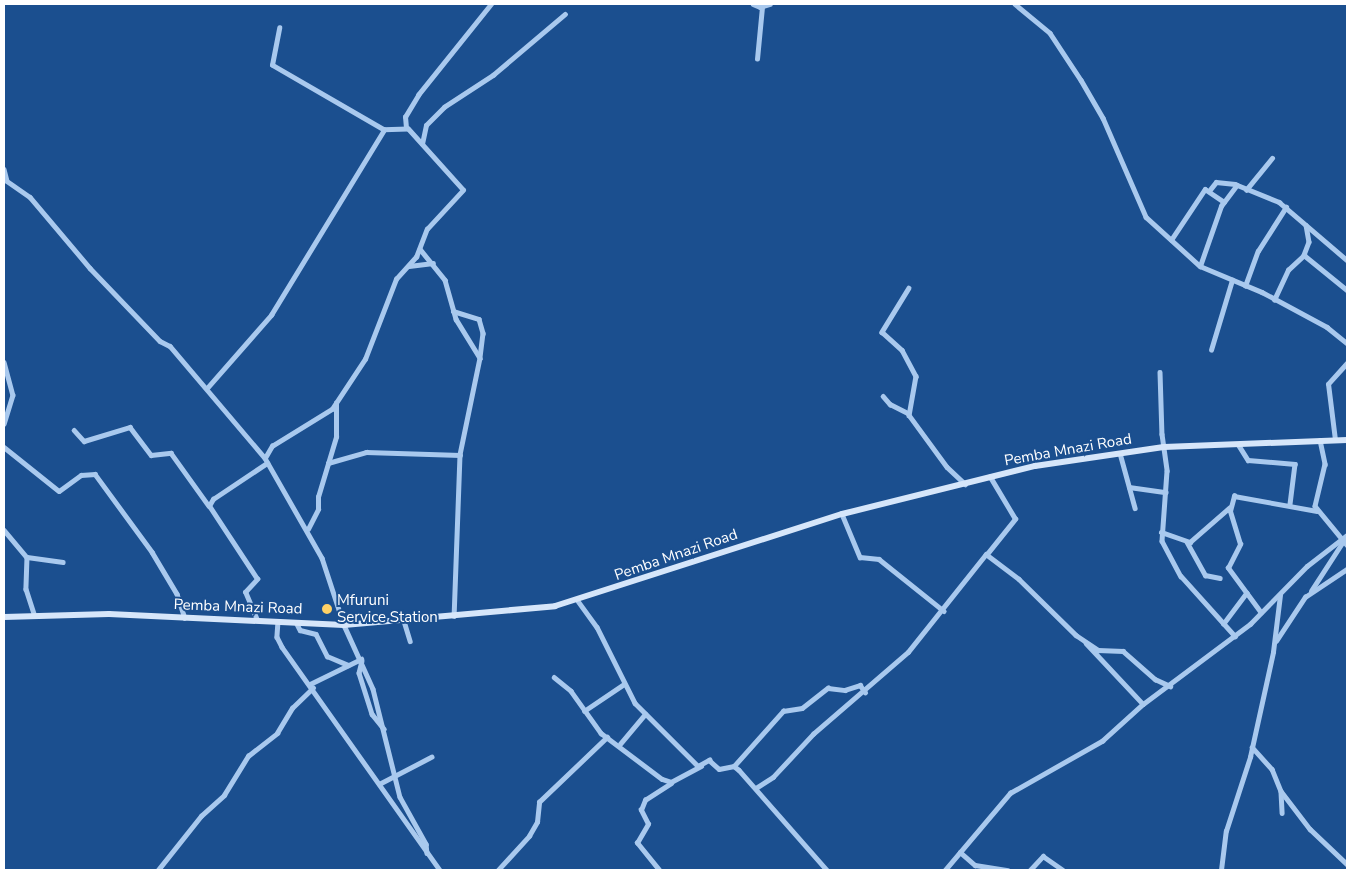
<!DOCTYPE html>
<style>
body{margin:0}
#map{position:relative;width:1351px;height:874px;overflow:hidden;background:#1b4f8f;font-family:"Nunito Sans",sans-serif}
div>[style]{position:absolute}
[style*='--x']{left:calc(var(--x)*1px);top:calc(var(--y)*1px);width:calc(var(--w)*1px);rotate:calc(var(--a)*1deg)}
.minor>*{height:4.5px;margin:-2.25px;padding:0 2.25px;transform-origin:2.25px;border-radius:2.25px;background:#a9c9ee}
.secondary>*{height:6px;margin:-3px;padding:0 3px;transform-origin:3px;border-radius:3px;background:#d6e6fa}
.dots>*{width:14px;height:14px;translate:-50% -50%;box-sizing:border-box;border:2px solid #1b4f8f;border-radius:50%}
span{translate:-50% -50%;white-space:nowrap;text-align:center;line-height:1.15;-webkit-text-stroke:4px #1b4f8f;paint-order:stroke}
.street-label{font-size:15px;color:#fff}
.poi-label{font-size:15px;color:#fff}
.left{translate:0 -50%;text-align:left}
.frame{position:absolute;inset:0;border:5px solid #fff;pointer-events:none}
</style>
<div id="map">
<div class="minor">
<i style="--x:753;--y:4;--w:8;--a:23"></i>
<i style="--x:760;--y:7;--w:10;--a:-17"></i>
<i style="--x:1015;--y:4;--w:45;--a:39.6"></i>
<i style="--x:1050;--y:33;--w:56;--a:56.6"></i>
<i style="--x:1081;--y:80;--w:44;--a:59.9"></i>
<i style="--x:1103;--y:118;--w:108;--a:66.5"></i>
<i style="--x:1146;--y:217;--w:73;--a:42.2"></i>
<i style="--x:1200;--y:266;--w:67;--a:22.8"></i>
<i style="--x:1262;--y:292;--w:74;--a:28.3"></i>
<i style="--x:1327;--y:327;--w:26;--a:39"></i>
<i style="--x:757;--y:59;--w:52;--a:-84.5"></i>
<i style="--x:406;--y:128;--w:11;--a:-95"></i>
<i style="--x:405;--y:117;--w:26;--a:-59"></i>
<i style="--x:418;--y:95;--w:117;--a:-51.3"></i>
<i style="--x:422;--y:144;--w:19;--a:-78"></i>
<i style="--x:426;--y:125;--w:25;--a:-45"></i>
<i style="--x:444;--y:107;--w:59;--a:-33.1"></i>
<i style="--x:493;--y:75;--w:94;--a:-40.3"></i>
<i style="--x:4;--y:169;--w:12;--a:76"></i>
<i style="--x:7;--y:181;--w:28;--a:35"></i>
<i style="--x:30;--y:197;--w:93;--a:49.8"></i>
<i style="--x:90;--y:268;--w:101;--a:46.2"></i>
<i style="--x:160;--y:341;--w:11;--a:27"></i>
<i style="--x:170;--y:346;--w:147;--a:49.7"></i>
<i style="--x:265;--y:458;--w:115;--a:60.3"></i>
<i style="--x:322;--y:558;--w:71;--a:71.8"></i>
<i style="--x:344;--y:625;--w:70;--a:65.6"></i>
<i style="--x:373;--y:689;--w:111;--a:76"></i>
<i style="--x:400;--y:797;--w:54;--a:61"></i>
<i style="--x:426;--y:844;--w:9;--a:84"></i>
<i style="--x:1246;--y:190;--w:41;--a:-50.9"></i>
<i style="--x:1209;--y:191;--w:11;--a:-52"></i>
<i style="--x:1216;--y:182;--w:19;--a:6"></i>
<i style="--x:1235;--y:184;--w:48;--a:22.2"></i>
<i style="--x:1279;--y:202;--w:89;--a:40.5"></i>
<i style="--x:1306;--y:225;--w:17;--a:80"></i>
<i style="--x:1309;--y:242;--w:14;--a:111"></i>
<i style="--x:1304;--y:255;--w:55;--a:39.1"></i>
<i style="--x:1171;--y:240;--w:61;--a:-56.3"></i>
<i style="--x:1205;--y:189;--w:23;--a:34"></i>
<i style="--x:420;--y:249;--w:40;--a:51"></i>
<i style="--x:445;--y:280;--w:41;--a:74.2"></i>
<i style="--x:456;--y:319;--w:46;--a:58.4"></i>
<i style="--x:480;--y:358;--w:99;--a:101.7"></i>
<i style="--x:460;--y:455;--w:161;--a:92.1"></i>
<i style="--x:409;--y:266;--w:24;--a:-7"></i>
<i style="--x:1200;--y:266;--w:64;--a:-70.7"></i>
<i style="--x:1221;--y:206;--w:26;--a:-53"></i>
<i style="--x:1245;--y:286;--w:37;--a:-70"></i>
<i style="--x:1258;--y:251;--w:52;--a:-57.5"></i>
<i style="--x:909;--y:288;--w:52;--a:121.5"></i>
<i style="--x:882;--y:332;--w:27;--a:42"></i>
<i style="--x:902;--y:350;--w:30;--a:62"></i>
<i style="--x:916;--y:376;--w:40;--a:100"></i>
<i style="--x:909;--y:415;--w:64;--a:53.8"></i>
<i style="--x:947;--y:467;--w:25;--a:43"></i>
<i style="--x:1274;--y:300;--w:33;--a:-65"></i>
<i style="--x:1288;--y:270;--w:22;--a:-43"></i>
<i style="--x:453;--y:311;--w:27;--a:17"></i>
<i style="--x:479;--y:319;--w:15;--a:74"></i>
<i style="--x:483;--y:333;--w:23;--a:97"></i>
<i style="--x:1211;--y:350;--w:73;--a:-73.3"></i>
<i style="--x:4;--y:362;--w:34;--a:75"></i>
<i style="--x:13;--y:395;--w:30;--a:107"></i>
<i style="--x:1160;--y:372;--w:62;--a:88.2"></i>
<i style="--x:1162;--y:434;--w:37;--a:82"></i>
<i style="--x:1167;--y:471;--w:70;--a:94.1"></i>
<i style="--x:1162;--y:541;--w:40;--a:62"></i>
<i style="--x:1181;--y:576;--w:81;--a:48"></i>
<i style="--x:208;--y:387;--w:96;--a:-48.8"></i>
<i style="--x:271;--y:315;--w:217;--a:-58.6"></i>
<i style="--x:883;--y:396;--w:11;--a:49"></i>
<i style="--x:890;--y:404;--w:20;--a:27"></i>
<i style="--x:74;--y:430;--w:15;--a:48"></i>
<i style="--x:84;--y:441;--w:48;--a:-16.9"></i>
<i style="--x:130;--y:427;--w:35;--a:53"></i>
<i style="--x:151;--y:455;--w:20;--a:-6"></i>
<i style="--x:171;--y:453;--w:65;--a:54.4"></i>
<i style="--x:1320;--y:440;--w:25;--a:78"></i>
<i style="--x:1325;--y:464;--w:43;--a:103.4"></i>
<i style="--x:1315;--y:506;--w:50;--a:50.6"></i>
<i style="--x:1335;--y:440;--w:56;--a:-97.1"></i>
<i style="--x:1328;--y:384;--w:28;--a:-48"></i>
<i style="--x:1238;--y:444;--w:19;--a:58"></i>
<i style="--x:1248;--y:460;--w:47;--a:4.9"></i>
<i style="--x:1295;--y:464;--w:40;--a:97.1"></i>
<i style="--x:4;--y:447;--w:70;--a:38.7"></i>
<i style="--x:59;--y:491;--w:27;--a:-36"></i>
<i style="--x:81;--y:475;--w:14;--a:-4"></i>
<i style="--x:95;--y:474;--w:97;--a:53.8"></i>
<i style="--x:152;--y:552;--w:49;--a:59.2"></i>
<i style="--x:177;--y:594;--w:25;--a:72"></i>
<i style="--x:1120;--y:453;--w:57;--a:74.7"></i>
<i style="--x:265;--y:458;--w:14;--a:-60"></i>
<i style="--x:272;--y:446;--w:70;--a:-31.7"></i>
<i style="--x:332;--y:409;--w:60;--a:-56.6"></i>
<i style="--x:365;--y:359;--w:86;--a:-68.8"></i>
<i style="--x:396;--y:279;--w:30;--a:-48"></i>
<i style="--x:416;--y:257;--w:30;--a:-69"></i>
<i style="--x:427;--y:229;--w:53;--a:-47.3"></i>
<i style="--x:463;--y:190;--w:82;--a:-132"></i>
<i style="--x:408;--y:129;--w:24;--a:178"></i>
<i style="--x:384;--y:130;--w:129;--a:-149.9"></i>
<i style="--x:272;--y:65;--w:38;--a:-79"></i>
<i style="--x:328;--y:463;--w:40;--a:-16"></i>
<i style="--x:366;--y:452;--w:94;--a:1.8"></i>
<i style="--x:1129;--y:487;--w:37;--a:8"></i>
<i style="--x:842;--y:514;--w:47;--a:67.3"></i>
<i style="--x:860;--y:557;--w:19;--a:6"></i>
<i style="--x:879;--y:559;--w:83;--a:38.7"></i>
<i style="--x:308;--y:529;--w:22;--a:-63"></i>
<i style="--x:318;--y:509;--w:12;--a:-90"></i>
<i style="--x:318;--y:497;--w:63;--a:-73.3"></i>
<i style="--x:336;--y:437;--w:34;--a:-90"></i>
<i style="--x:4;--y:530;--w:35;--a:50"></i>
<i style="--x:27;--y:557;--w:32;--a:92"></i>
<i style="--x:26;--y:589;--w:26;--a:72"></i>
<i style="--x:1161;--y:532;--w:31;--a:19"></i>
<i style="--x:1190;--y:542;--w:52;--a:-41.1"></i>
<i style="--x:1187;--y:542;--w:38;--a:61"></i>
<i style="--x:1205;--y:575;--w:15;--a:11"></i>
<i style="--x:987;--y:554;--w:45;--a:-51.3"></i>
<i style="--x:1015;--y:519;--w:49;--a:-120.8"></i>
<i style="--x:27;--y:557;--w:36;--a:8"></i>
<i style="--x:1311;--y:591;--w:61;--a:-57.1"></i>
<i style="--x:578;--y:601;--w:32;--a:54"></i>
<i style="--x:597;--y:627;--w:85;--a:63.4"></i>
<i style="--x:635;--y:703;--w:89;--a:45"></i>
<i style="--x:698;--y:766;--w:13;--a:-29"></i>
<i style="--x:709;--y:760;--w:13;--a:42"></i>
<i style="--x:719;--y:769;--w:15;--a:-11"></i>
<i style="--x:734;--y:766;--w:6;--a:39"></i>
<i style="--x:739;--y:770;--w:133;--a:48.7"></i>
<i style="--x:1261;--y:613;--w:56;--a:-126.3"></i>
<i style="--x:1228;--y:568;--w:27;--a:-63"></i>
<i style="--x:1240;--y:544;--w:34;--a:-107"></i>
<i style="--x:1230;--y:511;--w:16;--a:-75"></i>
<i style="--x:1234;--y:496;--w:84;--a:10.2"></i>
<i style="--x:257;--y:620;--w:30;--a:-113"></i>
<i style="--x:245;--y:592;--w:18;--a:-47"></i>
<i style="--x:257;--y:579;--w:87;--a:-123.3"></i>
<i style="--x:209;--y:506;--w:8;--a:-60"></i>
<i style="--x:213;--y:499;--w:65;--a:-33.7"></i>
<i style="--x:278;--y:621;--w:16;--a:94"></i>
<i style="--x:277;--y:637;--w:11;--a:63"></i>
<i style="--x:282;--y:647;--w:273;--a:54.7"></i>
<i style="--x:404;--y:621;--w:21;--a:73"></i>
<i style="--x:296;--y:622;--w:9;--a:63"></i>
<i style="--x:300;--y:630;--w:16;--a:14"></i>
<i style="--x:316;--y:634;--w:25;--a:63"></i>
<i style="--x:327;--y:656;--w:23;--a:23"></i>
<i style="--x:1223;--y:624;--w:39;--a:-53"></i>
<i style="--x:1276;--y:641;--w:53;--a:-56.6"></i>
<i style="--x:1305;--y:597;--w:50;--a:-33.7"></i>
<i style="--x:1086;--y:643;--w:83;--a:46.9"></i>
<i style="--x:362;--y:661;--w:12;--a:104"></i>
<i style="--x:359;--y:673;--w:43;--a:72.4"></i>
<i style="--x:372;--y:714;--w:19;--a:51"></i>
<i style="--x:554;--y:677;--w:22;--a:39"></i>
<i style="--x:571;--y:691;--w:52;--a:54.5"></i>
<i style="--x:601;--y:733;--w:76;--a:37"></i>
<i style="--x:662;--y:779;--w:9;--a:18"></i>
<i style="--x:671;--y:782;--w:34;--a:-28"></i>
<i style="--x:310;--y:684;--w:57;--a:-26.1"></i>
<i style="--x:584;--y:711;--w:48;--a:-34"></i>
<i style="--x:620;--y:744;--w:39;--a:-50"></i>
<i style="--x:1252;--y:747;--w:30;--a:48"></i>
<i style="--x:1272;--y:769;--w:24;--a:68"></i>
<i style="--x:1281;--y:791;--w:48;--a:52.7"></i>
<i style="--x:1310;--y:829;--w:51;--a:43.4"></i>
<i style="--x:734;--y:766;--w:74;--a:-48.3"></i>
<i style="--x:783;--y:711;--w:19;--a:-9"></i>
<i style="--x:802;--y:708;--w:33;--a:-38"></i>
<i style="--x:828;--y:688;--w:17;--a:7"></i>
<i style="--x:845;--y:690;--w:16;--a:-18"></i>
<i style="--x:860;--y:685;--w:9;--a:54"></i>
<i style="--x:379;--y:784;--w:59;--a:-27.4"></i>
<i style="--x:756;--y:788;--w:20;--a:-33"></i>
<i style="--x:773;--y:777;--w:59;--a:-47.1"></i>
<i style="--x:813;--y:734;--w:125;--a:-40.8"></i>
<i style="--x:908;--y:652;--w:125;--a:-51.5"></i>
<i style="--x:986;--y:554;--w:41;--a:37.1"></i>
<i style="--x:1019;--y:579;--w:80;--a:44.5"></i>
<i style="--x:1076;--y:635;--w:27;--a:34"></i>
<i style="--x:1098;--y:650;--w:25;--a:2"></i>
<i style="--x:1123;--y:651;--w:43;--a:41.2"></i>
<i style="--x:1155;--y:679;--w:17;--a:25"></i>
<i style="--x:1281;--y:792;--w:21;--a:87"></i>
<i style="--x:960;--y:852;--w:20;--a:41"></i>
<i style="--x:975;--y:865;--w:33;--a:9"></i>
<i style="--x:158;--y:870;--w:69;--a:-51.5"></i>
<i style="--x:201;--y:816;--w:31;--a:-42"></i>
<i style="--x:224;--y:795;--w:46;--a:-58.4"></i>
<i style="--x:248;--y:756;--w:37;--a:-38"></i>
<i style="--x:277;--y:733;--w:29;--a:-59"></i>
<i style="--x:292;--y:708;--w:29;--a:-44"></i>
<i style="--x:498;--y:870;--w:46;--a:-47.6"></i>
<i style="--x:529;--y:836;--w:16;--a:-60"></i>
<i style="--x:537;--y:822;--w:20;--a:-84"></i>
<i style="--x:539;--y:802;--w:94;--a:-43.7"></i>
<i style="--x:659;--y:870;--w:35;--a:-129"></i>
<i style="--x:637;--y:843;--w:22;--a:-60"></i>
<i style="--x:648;--y:824;--w:16;--a:-117"></i>
<i style="--x:641;--y:810;--w:11;--a:-68"></i>
<i style="--x:645;--y:800;--w:31;--a:-33"></i>
<i style="--x:945;--y:870;--w:101;--a:-49.8"></i>
<i style="--x:1010;--y:793;--w:106;--a:-29.5"></i>
<i style="--x:1102;--y:741;--w:55;--a:-42.1"></i>
<i style="--x:1143;--y:704;--w:134;--a:-36.8"></i>
<i style="--x:1250;--y:624;--w:81;--a:-45.5"></i>
<i style="--x:1307;--y:566;--w:51;--a:-37.8"></i>
<i style="--x:1030;--y:870;--w:19;--a:-47"></i>
<i style="--x:1043;--y:856;--w:24;--a:35"></i>
<i style="--x:1221;--y:870;--w:39;--a:-83"></i>
<i style="--x:1226;--y:831;--w:78;--a:-72"></i>
<i style="--x:1250;--y:757;--w:107;--a:-77.6"></i>
<i style="--x:1273;--y:652;--w:57;--a:-83"></i>
</div>
<div class="secondary">
<i style="--x:4;--y:617;--w:105;--a:-1.6"></i>
<i style="--x:109;--y:614;--w:235;--a:2.7"></i>
<i style="--x:344;--y:625;--w:212;--a:-5.1"></i>
<i style="--x:555;--y:606;--w:301;--a:-17.8"></i>
<i style="--x:842;--y:514;--w:199;--a:-14"></i>
<i style="--x:1035;--y:466;--w:130;--a:-8.4"></i>
<i style="--x:1164;--y:447;--w:183;--a:-2.2"></i>
</div>
<div class="dots">
<i style="left:327px;top:609px;background:#ffd166"></i>
</div>
<div class="street-label">
<span style="left:1068px;top:450px;rotate:-10deg">Pemba Mnazi Road</span>
<span style="left:676px;top:555px;rotate:-19deg">Pemba Mnazi Road</span>
<span style="left:238px;top:607px;rotate:2deg">Pemba Mnazi Road</span>
</div>
<div class="poi-label">
<span class="left" style="left:337px;top:609px">Mfuruni<br>Service Station</span>
</div>
<div class="frame"></div>
</div>
